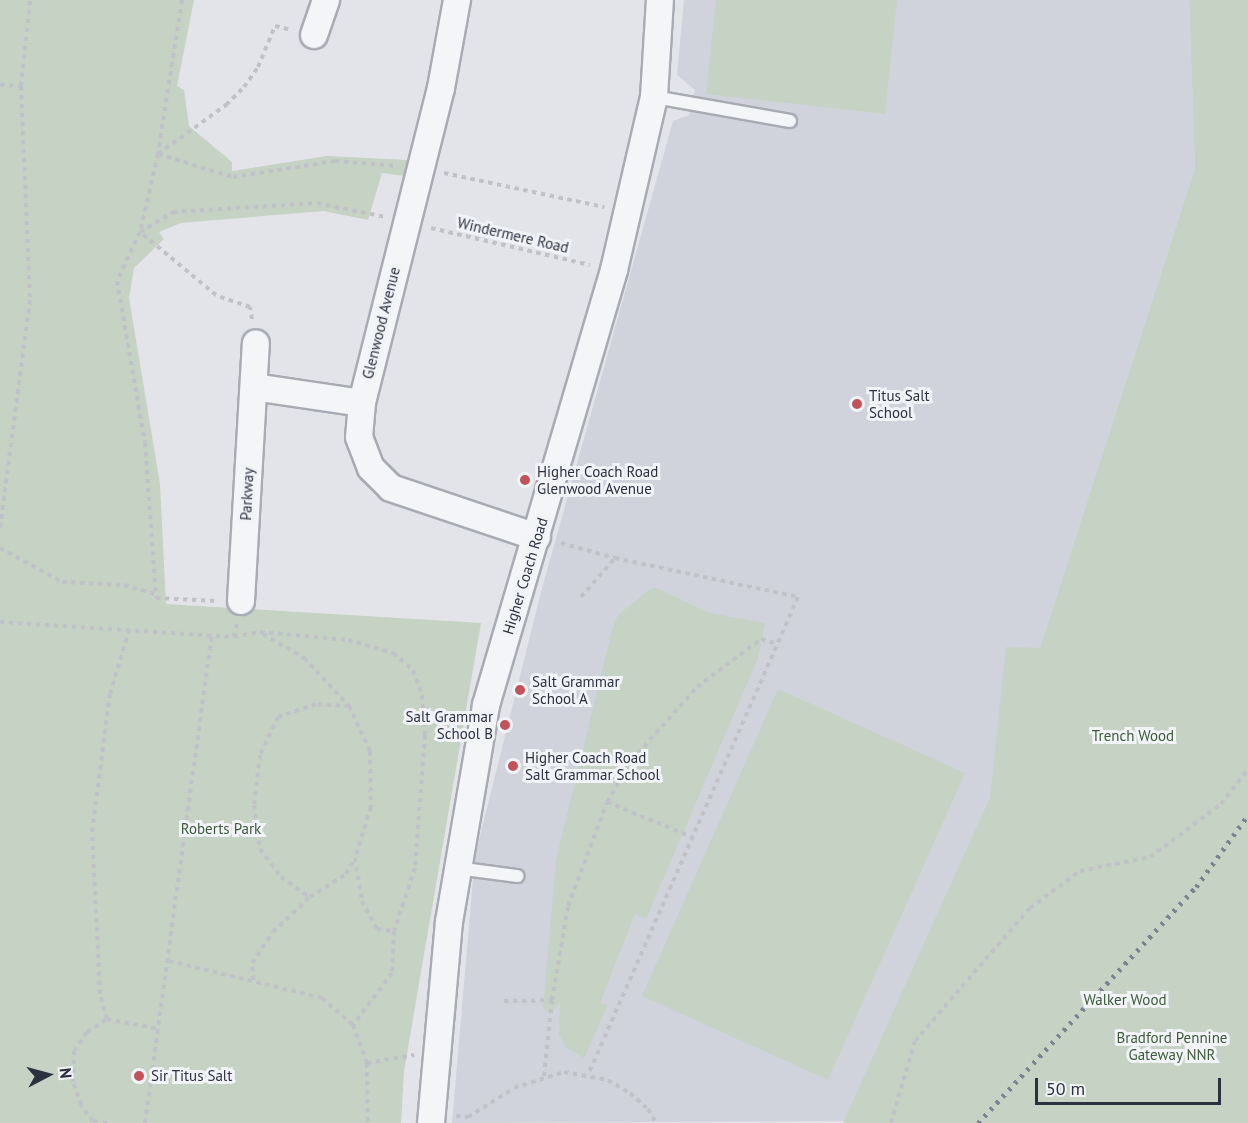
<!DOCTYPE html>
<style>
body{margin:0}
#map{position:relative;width:1248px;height:1123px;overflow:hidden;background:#e2e4e9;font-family:"PT Sans",sans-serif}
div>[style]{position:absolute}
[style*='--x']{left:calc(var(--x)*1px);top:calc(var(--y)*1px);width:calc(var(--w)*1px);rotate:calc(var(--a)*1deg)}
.built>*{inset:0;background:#d0d3db}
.green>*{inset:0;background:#c6d2c4}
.path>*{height:4px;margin-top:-2px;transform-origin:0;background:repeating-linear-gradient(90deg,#c0c2c8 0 4.5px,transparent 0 9px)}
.roads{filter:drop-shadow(2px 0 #a8abb3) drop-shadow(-2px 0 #a8abb3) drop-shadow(0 2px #a8abb3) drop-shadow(0 -2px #a8abb3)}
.lane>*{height:12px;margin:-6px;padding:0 6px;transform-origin:6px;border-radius:6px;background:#f4f5f8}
.street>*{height:26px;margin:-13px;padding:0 13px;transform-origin:13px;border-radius:13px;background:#f4f5f8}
.rail>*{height:4.5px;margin-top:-2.25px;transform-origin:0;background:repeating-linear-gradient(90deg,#7d8391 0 3px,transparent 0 9px)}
.dots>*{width:16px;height:16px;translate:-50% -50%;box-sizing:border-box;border:3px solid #f1f3f7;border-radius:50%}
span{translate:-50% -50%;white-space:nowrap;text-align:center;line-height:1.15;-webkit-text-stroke:6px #f1f3f7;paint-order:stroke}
.street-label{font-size:15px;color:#2c313f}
.poi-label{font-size:15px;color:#2c313f}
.left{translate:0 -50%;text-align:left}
.right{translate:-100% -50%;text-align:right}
.park-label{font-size:15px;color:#3d5a3a}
.north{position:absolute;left:18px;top:1045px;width:60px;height:60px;-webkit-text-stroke:4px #f1f3f7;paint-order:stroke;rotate:84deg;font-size:16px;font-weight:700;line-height:24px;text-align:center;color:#2c313f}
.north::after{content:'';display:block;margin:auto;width:21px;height:27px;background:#2c313f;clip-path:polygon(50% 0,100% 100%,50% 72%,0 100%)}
.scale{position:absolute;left:1035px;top:1078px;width:186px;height:27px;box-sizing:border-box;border:3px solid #2c313f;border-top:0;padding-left:8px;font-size:18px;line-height:21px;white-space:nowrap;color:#2c313f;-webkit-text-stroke:4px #f1f3f7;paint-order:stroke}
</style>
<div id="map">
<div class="built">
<i style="clip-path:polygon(684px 0,1189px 0,1195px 168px,998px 779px,846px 1121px,452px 1123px,475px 856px,541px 592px,673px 121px,689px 115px,695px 90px,677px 75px)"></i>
</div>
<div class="green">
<i style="clip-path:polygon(0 0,194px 0,177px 86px,184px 90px,189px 126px,232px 162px,232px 171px,327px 156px,407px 160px,405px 176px,382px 173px,368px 220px,324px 211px,181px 223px,159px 232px,164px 239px,134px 268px,129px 298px,160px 484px,166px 604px,481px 623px,404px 1071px,401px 1123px,0 1123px)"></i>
<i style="clip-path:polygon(716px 0,897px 0,885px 114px,706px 94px)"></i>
<i style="clip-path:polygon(1189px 0,1248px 0,1248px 1123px,843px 1123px,990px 797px,1006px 647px,1040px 648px,1195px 168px)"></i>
<i style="clip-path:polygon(656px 588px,710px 613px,765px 623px,758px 658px,646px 919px,635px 914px,600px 1003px,608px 1005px,584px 1058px,567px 1048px,559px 1035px,560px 1001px,550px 1015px,543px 1008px,556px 860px,612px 630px,618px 615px,650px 589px)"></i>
<i style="clip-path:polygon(778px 689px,965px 773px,828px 1080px,642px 996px)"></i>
</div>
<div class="path">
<i style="--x:182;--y:0;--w:156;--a:98.9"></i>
<i style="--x:158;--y:154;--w:80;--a:103"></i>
<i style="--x:140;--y:232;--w:54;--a:115.1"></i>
<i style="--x:117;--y:281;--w:164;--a:80.2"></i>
<i style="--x:145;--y:443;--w:155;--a:85.9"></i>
<i style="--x:156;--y:598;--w:60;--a:2.9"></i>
<i style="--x:0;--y:85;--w:21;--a:3"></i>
<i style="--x:21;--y:86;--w:214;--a:87.6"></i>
<i style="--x:30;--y:300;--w:231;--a:97.5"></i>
<i style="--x:21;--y:86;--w:86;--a:-84"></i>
<i style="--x:158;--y:154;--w:78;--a:17"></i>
<i style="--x:233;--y:177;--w:103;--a:-8.9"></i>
<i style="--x:335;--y:161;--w:63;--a:4.5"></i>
<i style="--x:158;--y:154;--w:84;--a:-35.8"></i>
<i style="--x:226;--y:105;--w:25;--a:-45"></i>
<i style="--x:244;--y:87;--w:24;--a:-55"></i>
<i style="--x:258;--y:67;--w:44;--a:-67.5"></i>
<i style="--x:275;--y:26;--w:17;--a:13"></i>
<i style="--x:444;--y:173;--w:164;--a:12"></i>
<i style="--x:431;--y:228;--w:163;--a:13.1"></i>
<i style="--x:252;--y:319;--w:12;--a:-99"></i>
<i style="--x:250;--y:307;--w:36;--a:-161"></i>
<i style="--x:216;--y:295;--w:99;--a:-140.3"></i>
<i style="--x:140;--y:232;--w:39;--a:-31"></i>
<i style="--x:173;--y:212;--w:144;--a:-3.6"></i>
<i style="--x:317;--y:203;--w:69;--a:11.6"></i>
<i style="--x:561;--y:543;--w:56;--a:15.5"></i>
<i style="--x:0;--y:548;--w:71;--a:28.7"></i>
<i style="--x:62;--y:582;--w:62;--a:2.8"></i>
<i style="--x:124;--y:585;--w:33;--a:16"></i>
<i style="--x:581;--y:597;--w:52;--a:-48.9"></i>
<i style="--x:615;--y:558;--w:187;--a:12"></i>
<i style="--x:798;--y:597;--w:522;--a:113.72"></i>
<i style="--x:0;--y:622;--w:234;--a:3.7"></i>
<i style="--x:234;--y:637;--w:26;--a:-11"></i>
<i style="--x:260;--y:632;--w:88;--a:5.2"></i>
<i style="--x:348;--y:640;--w:47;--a:16.1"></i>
<i style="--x:393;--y:653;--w:26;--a:40"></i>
<i style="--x:413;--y:670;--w:27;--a:70"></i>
<i style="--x:422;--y:695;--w:40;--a:85.7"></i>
<i style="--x:425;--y:735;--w:133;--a:94.3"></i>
<i style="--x:415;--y:868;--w:66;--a:108.4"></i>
<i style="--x:394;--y:931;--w:42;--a:92.7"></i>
<i style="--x:392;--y:973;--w:65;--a:126.9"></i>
<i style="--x:263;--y:634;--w:48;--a:30.3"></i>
<i style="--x:304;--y:658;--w:66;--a:46.8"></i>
<i style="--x:349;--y:706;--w:50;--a:65"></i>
<i style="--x:370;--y:751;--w:56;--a:89"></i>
<i style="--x:371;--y:807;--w:53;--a:107.4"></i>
<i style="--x:355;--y:858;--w:44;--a:80.8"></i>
<i style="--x:362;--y:901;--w:32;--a:62"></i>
<i style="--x:377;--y:929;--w:17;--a:7"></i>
<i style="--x:234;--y:637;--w:14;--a:-78"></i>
<i style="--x:349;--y:706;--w:33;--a:-177"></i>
<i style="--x:316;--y:704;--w:40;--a:161.1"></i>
<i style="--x:278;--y:717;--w:42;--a:115.3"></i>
<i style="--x:260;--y:755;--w:50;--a:96.8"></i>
<i style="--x:254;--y:805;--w:44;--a:82.2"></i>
<i style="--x:260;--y:849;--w:35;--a:53"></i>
<i style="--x:281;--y:877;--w:35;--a:35"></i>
<i style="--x:310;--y:897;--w:43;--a:-32.6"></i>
<i style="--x:346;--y:874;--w:18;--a:-61"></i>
<i style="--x:607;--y:802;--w:92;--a:22.4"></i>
<i style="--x:169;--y:961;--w:157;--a:13.6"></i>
<i style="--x:322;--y:998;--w:41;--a:41.1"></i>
<i style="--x:353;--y:1025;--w:40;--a:69.8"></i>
<i style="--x:367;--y:1063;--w:60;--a:89"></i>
<i style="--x:253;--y:980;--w:17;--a:-93"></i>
<i style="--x:252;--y:963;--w:37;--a:-56"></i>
<i style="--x:273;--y:932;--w:51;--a:-43.4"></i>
<i style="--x:504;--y:1001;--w:48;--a:-1.2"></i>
<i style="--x:107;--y:1019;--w:53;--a:10.9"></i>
<i style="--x:367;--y:1063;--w:48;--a:-9.7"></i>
<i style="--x:544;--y:1076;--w:76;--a:-84"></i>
<i style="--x:552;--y:1000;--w:95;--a:-80.3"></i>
<i style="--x:568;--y:906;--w:111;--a:-69.4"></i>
<i style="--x:607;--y:802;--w:49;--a:-59.2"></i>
<i style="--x:632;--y:760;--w:98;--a:-48.3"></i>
<i style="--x:697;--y:687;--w:80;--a:-36.9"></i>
<i style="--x:761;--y:639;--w:17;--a:17"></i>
<i style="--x:456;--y:1116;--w:12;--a:5"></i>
<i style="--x:468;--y:1117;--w:54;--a:-32.2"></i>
<i style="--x:514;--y:1088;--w:52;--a:-17.7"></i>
<i style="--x:564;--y:1072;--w:45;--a:10.3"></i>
<i style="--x:608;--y:1080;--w:26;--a:31"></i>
<i style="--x:630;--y:1093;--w:24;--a:42"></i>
<i style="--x:648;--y:1109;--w:16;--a:60"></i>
<i style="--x:107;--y:1123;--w:14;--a:-172"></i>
<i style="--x:93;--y:1121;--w:20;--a:-127"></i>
<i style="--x:81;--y:1105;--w:24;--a:-109"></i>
<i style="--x:73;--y:1082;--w:31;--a:-88"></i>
<i style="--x:74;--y:1051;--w:23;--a:-56"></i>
<i style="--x:87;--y:1032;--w:24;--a:-33"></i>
<i style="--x:107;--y:1019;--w:26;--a:-106"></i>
<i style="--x:100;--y:994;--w:162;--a:-92.8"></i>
<i style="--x:92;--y:832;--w:139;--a:-82.6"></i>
<i style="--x:110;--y:694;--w:67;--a:-73.5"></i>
<i style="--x:145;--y:1123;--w:492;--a:-82.2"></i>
<i style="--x:891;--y:1123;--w:85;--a:-73.7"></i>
<i style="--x:915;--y:1041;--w:176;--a:-49.2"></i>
<i style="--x:1030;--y:908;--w:62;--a:-36.5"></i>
<i style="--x:1080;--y:871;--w:71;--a:-11.3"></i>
<i style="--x:1150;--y:857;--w:89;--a:-36.7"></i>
<i style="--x:1221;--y:804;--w:44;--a:-52.4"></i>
</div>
<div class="roads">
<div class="lane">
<i style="--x:654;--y:97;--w:138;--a:10"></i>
<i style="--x:457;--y:868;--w:61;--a:7.6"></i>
</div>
<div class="street">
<i style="--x:457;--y:0;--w:89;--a:100.3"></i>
<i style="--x:441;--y:88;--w:325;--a:104.1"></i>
<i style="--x:362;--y:403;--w:34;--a:95"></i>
<i style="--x:359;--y:437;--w:33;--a:69"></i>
<i style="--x:371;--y:468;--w:28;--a:45"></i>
<i style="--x:391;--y:488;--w:154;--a:18.6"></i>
<i style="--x:314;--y:35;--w:37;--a:-71"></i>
<i style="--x:254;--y:387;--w:109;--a:8.4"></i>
<i style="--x:241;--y:601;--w:258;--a:-86.7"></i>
<i style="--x:431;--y:1123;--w:202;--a:-84.9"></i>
<i style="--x:449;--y:922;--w:220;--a:-80.3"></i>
<i style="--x:486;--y:705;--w:453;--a:-73.6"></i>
<i style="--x:614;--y:270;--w:178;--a:-77"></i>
<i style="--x:654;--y:97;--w:97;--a:-86.5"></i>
</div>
</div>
<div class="rail">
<i style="--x:978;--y:1123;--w:321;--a:-47.3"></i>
<i style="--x:1196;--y:887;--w:89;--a:-54.2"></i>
</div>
<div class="dots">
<i style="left:857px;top:404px;background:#c2535a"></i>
<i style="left:525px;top:480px;background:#c2535a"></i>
<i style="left:520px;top:690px;background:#c2535a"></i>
<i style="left:505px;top:725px;background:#c2535a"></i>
<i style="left:513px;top:766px;background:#c2535a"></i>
<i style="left:139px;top:1076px;background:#c2535a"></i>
</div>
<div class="street-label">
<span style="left:513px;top:235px;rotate:13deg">Windermere Road</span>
<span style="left:381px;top:323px;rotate:-76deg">Glenwood Avenue</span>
<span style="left:247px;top:494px;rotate:-87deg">Parkway</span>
<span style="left:525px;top:576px;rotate:-73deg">Higher Coach Road</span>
</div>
<div class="poi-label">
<span class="left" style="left:869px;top:404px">Titus Salt<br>School</span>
<span class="left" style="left:537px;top:480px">Higher Coach Road<br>Glenwood Avenue</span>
<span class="left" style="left:532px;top:690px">Salt Grammar<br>School A</span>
<span class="right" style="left:493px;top:725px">Salt Grammar<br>School B</span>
<span class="left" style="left:525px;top:766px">Higher Coach Road<br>Salt Grammar School</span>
<span class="left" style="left:151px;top:1076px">Sir Titus Salt</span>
</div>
<div class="park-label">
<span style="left:1133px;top:736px">Trench Wood</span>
<span style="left:221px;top:829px">Roberts Park</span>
<span style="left:1125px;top:1000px">Walker Wood</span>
<span style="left:1172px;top:1046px">Bradford Pennine<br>Gateway NNR</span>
</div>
<div class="north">N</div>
<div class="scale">50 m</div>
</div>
